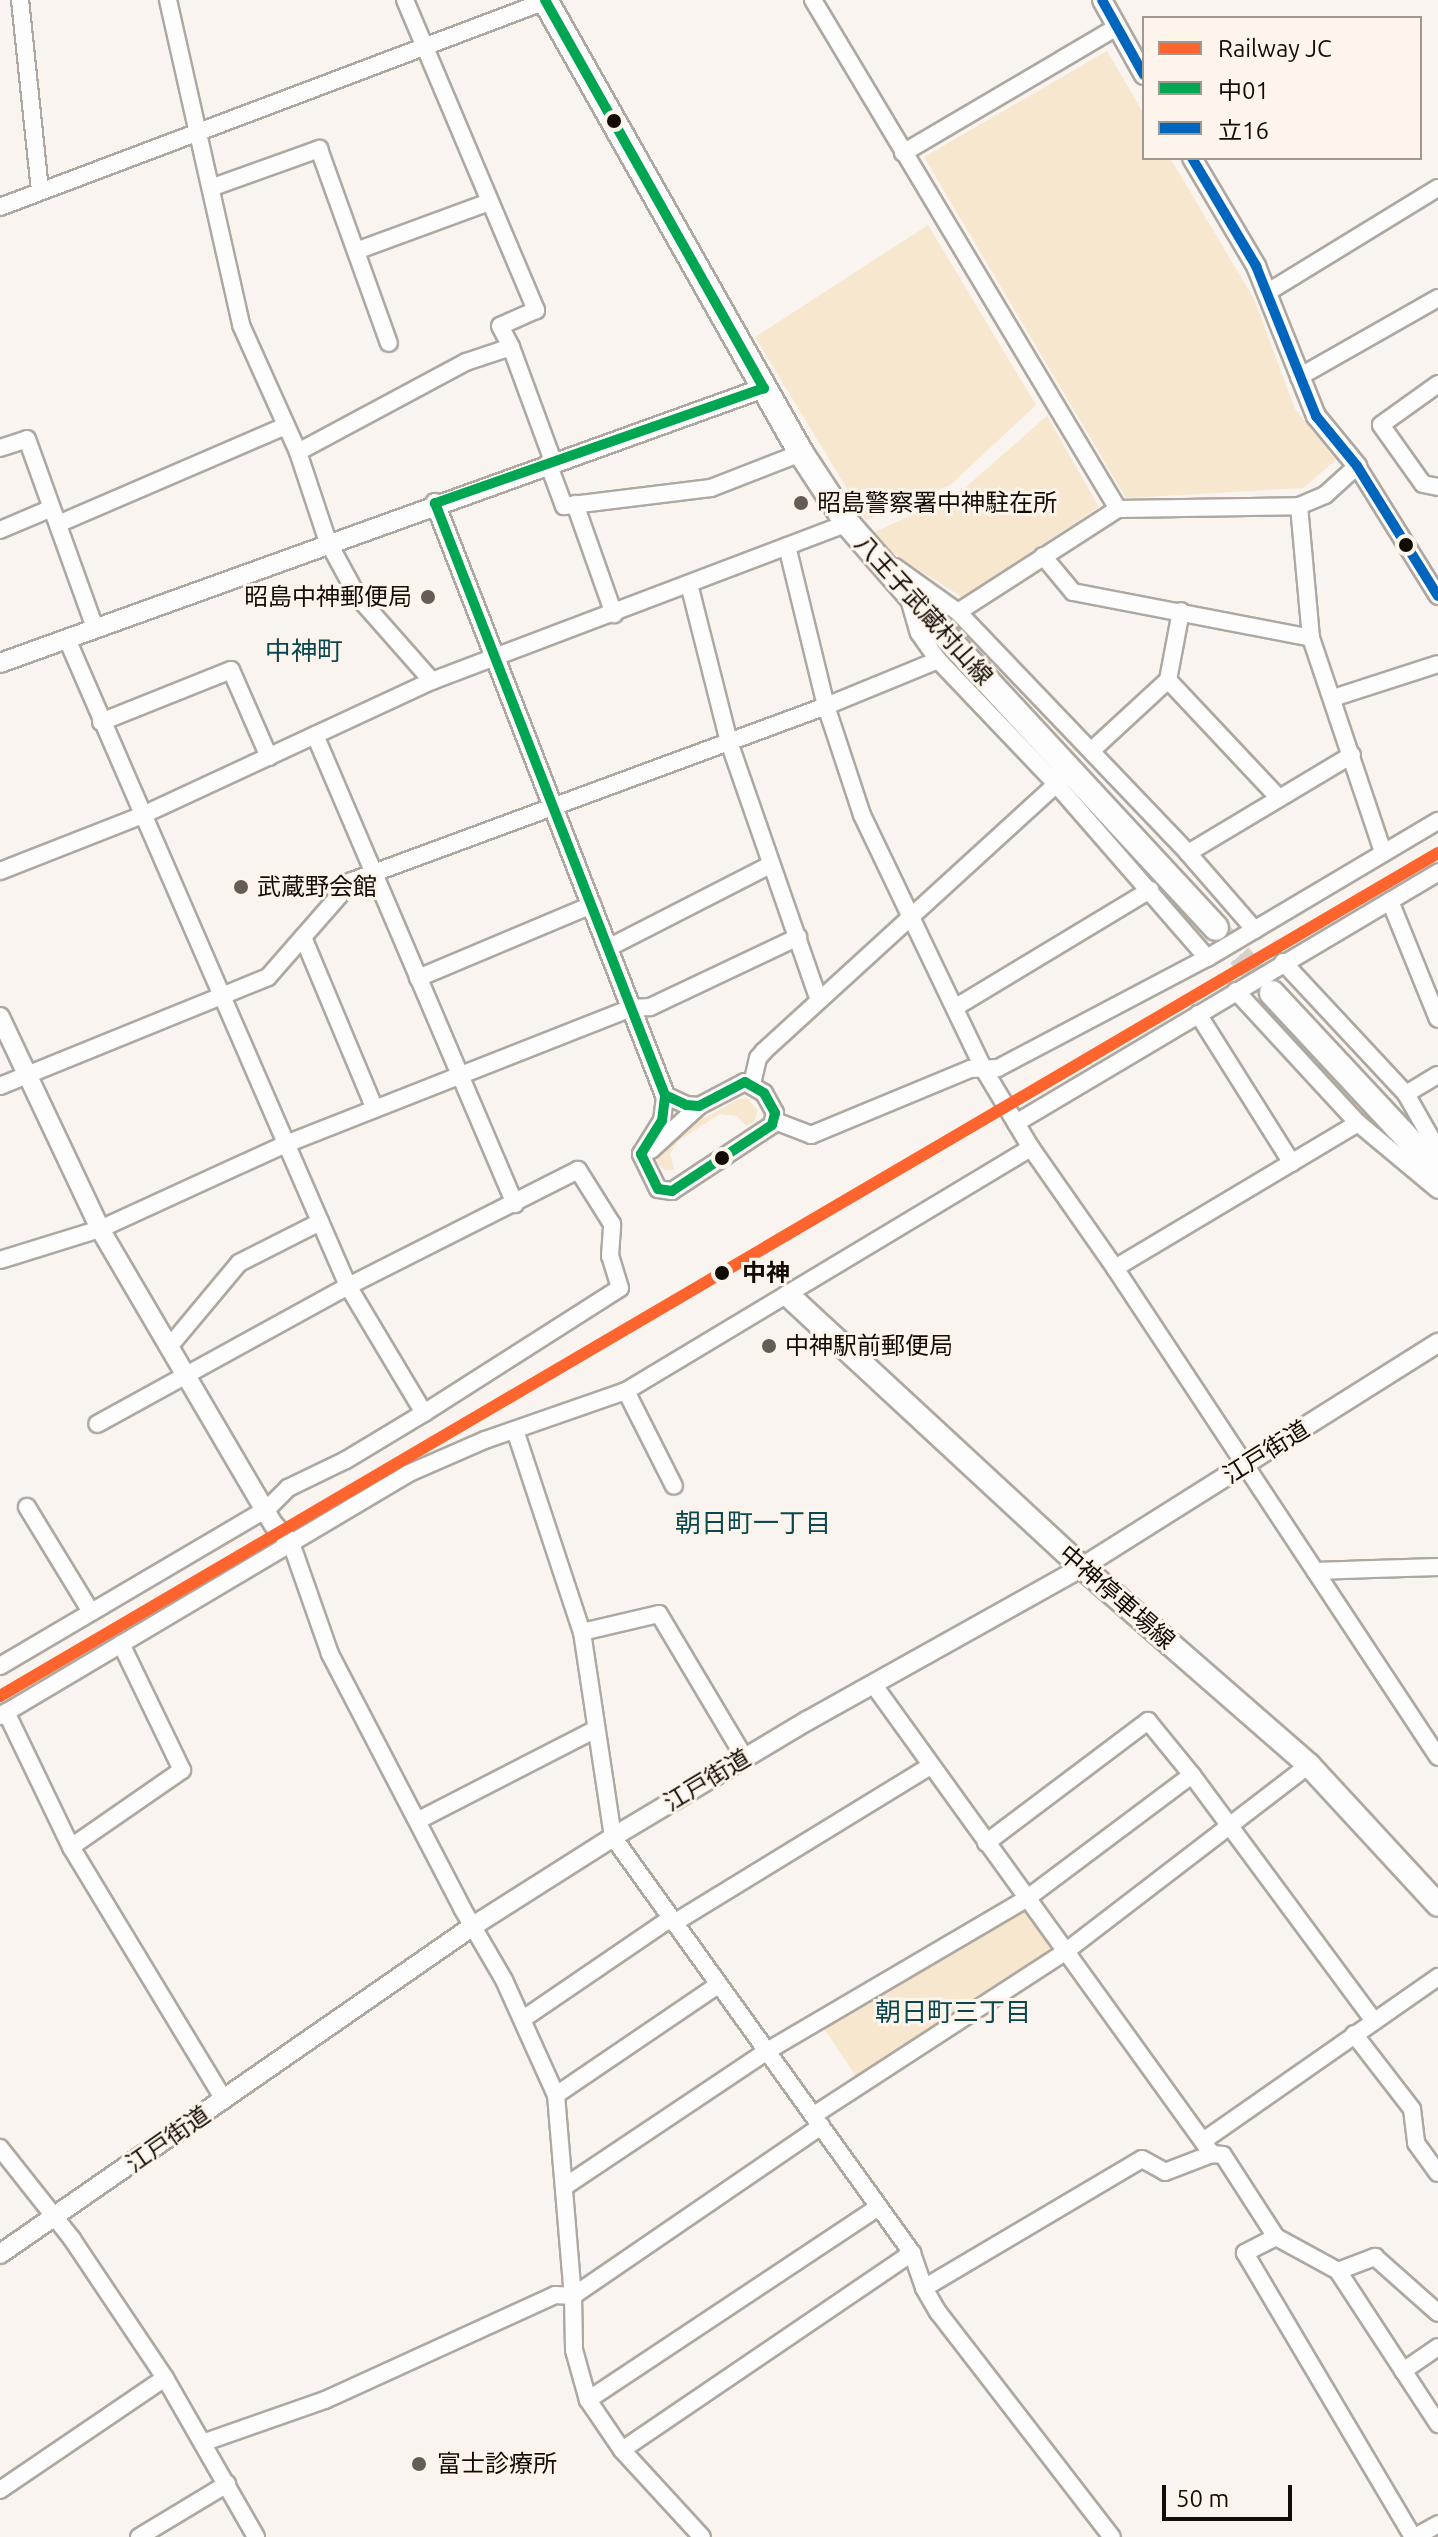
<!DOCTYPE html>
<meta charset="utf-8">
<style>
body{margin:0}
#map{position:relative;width:1438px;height:2537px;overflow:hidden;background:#f9f4ef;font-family:Ubuntu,"Noto Sans JP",sans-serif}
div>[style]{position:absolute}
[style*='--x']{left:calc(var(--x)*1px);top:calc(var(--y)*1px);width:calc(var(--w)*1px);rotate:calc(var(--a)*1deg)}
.green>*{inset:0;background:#f8e7cf}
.primary-tunnel>*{height:24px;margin-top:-12px;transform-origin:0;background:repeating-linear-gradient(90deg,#d6d1cc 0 24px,transparent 0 36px)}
.roads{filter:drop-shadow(2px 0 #aea8a1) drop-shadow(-2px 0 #aea8a1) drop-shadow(0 2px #aea8a1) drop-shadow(0 -2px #aea8a1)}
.minor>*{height:16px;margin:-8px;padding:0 8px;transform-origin:8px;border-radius:8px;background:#fefdfd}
.tertiary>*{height:18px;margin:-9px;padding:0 9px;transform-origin:9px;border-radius:9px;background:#fefdfd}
.secondary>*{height:22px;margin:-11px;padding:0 11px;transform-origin:11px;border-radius:11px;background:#fefdfd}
.primary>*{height:24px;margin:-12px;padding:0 12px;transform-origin:12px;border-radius:12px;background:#fefdfd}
.bus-1>*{height:10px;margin:-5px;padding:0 5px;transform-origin:5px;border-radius:5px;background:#00a651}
.bus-2>*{height:10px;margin:-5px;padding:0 5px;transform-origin:5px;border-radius:5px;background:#0065bd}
.rail-1>*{height:12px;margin:-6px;padding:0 6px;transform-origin:6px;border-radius:6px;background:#fe642e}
.dots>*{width:22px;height:22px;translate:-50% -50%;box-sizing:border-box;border:4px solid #fdf5eb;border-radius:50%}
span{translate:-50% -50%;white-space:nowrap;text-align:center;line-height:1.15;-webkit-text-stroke:6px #fdf5eb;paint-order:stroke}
.poi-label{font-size:24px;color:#120c04}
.left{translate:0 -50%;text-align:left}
.right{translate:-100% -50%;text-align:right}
.street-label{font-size:24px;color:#120c04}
.stop-label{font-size:24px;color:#120c04;font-weight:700}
.neighbourhood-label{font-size:26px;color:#084750}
.legend{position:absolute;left:1142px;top:16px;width:280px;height:144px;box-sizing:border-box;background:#fdf5eb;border:2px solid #9f988f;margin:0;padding:10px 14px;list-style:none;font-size:24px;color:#120c04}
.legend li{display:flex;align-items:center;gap:16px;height:40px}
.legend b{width:40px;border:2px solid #9f988f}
.scale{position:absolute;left:1162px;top:2485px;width:130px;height:36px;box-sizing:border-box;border:4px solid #120c04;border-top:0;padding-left:10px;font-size:24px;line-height:28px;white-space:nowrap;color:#120c04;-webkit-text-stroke:6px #fdf5eb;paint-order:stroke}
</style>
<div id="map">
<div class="green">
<i style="clip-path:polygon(1107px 51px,1144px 114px,1144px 158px,1170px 158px,1254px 299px,1295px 409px,1336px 460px,1303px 488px,1126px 498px,924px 157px)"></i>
<i style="clip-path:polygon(928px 225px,1036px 405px,950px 485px,866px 520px,755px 337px)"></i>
<i style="clip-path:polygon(1047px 416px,1099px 507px,962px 597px,880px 545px,873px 533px,959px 493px)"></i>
<i style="clip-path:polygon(747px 1098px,758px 1111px,754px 1122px,746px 1126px,737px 1116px,720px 1114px,678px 1141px,670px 1154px,674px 1170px,665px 1170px,659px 1165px,656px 1155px,694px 1116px,706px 1117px,739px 1099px)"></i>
<i style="clip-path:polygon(1024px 1907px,1058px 1953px,859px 2081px,821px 2024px)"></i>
</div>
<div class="primary-tunnel">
<i style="--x:1216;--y:928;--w:86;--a:49.3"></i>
</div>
<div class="roads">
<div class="minor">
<i style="--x:20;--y:0;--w:192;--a:84"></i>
<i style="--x:168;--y:0;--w:333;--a:77.3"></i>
<i style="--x:241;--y:325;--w:139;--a:65.8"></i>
<i style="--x:298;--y:452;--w:95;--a:71.6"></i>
<i style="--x:328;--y:542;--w:63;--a:61.4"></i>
<i style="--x:358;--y:597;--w:112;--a:48.6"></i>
<i style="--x:405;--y:0;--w:337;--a:67.1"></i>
<i style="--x:536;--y:310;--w:39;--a:156"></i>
<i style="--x:500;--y:326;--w:24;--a:62"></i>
<i style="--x:511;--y:347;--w:121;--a:69.8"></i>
<i style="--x:813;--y:0;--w:593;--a:59.07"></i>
<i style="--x:903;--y:153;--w:248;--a:-30.5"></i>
<i style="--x:213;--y:187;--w:113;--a:-19.7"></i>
<i style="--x:319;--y:149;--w:206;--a:70.2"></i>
<i style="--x:0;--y:207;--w:586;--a:-20.69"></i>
<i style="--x:356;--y:251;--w:142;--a:-20.2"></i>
<i style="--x:1268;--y:292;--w:199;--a:-31.5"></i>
<i style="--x:1299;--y:377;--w:160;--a:-29.6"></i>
<i style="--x:1438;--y:384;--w:70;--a:144.3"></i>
<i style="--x:1381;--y:425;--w:72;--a:54.6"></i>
<i style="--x:1423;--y:484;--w:15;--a:11"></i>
<i style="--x:0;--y:448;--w:28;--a:-18"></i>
<i style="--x:27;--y:439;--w:201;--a:70.2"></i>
<i style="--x:298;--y:452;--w:191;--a:-28.2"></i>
<i style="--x:466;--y:362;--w:47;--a:-18.4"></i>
<i style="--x:548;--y:463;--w:46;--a:69.6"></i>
<i style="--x:564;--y:506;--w:148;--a:-7"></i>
<i style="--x:711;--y:488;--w:97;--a:-21.3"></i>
<i style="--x:575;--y:504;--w:117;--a:70.5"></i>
<i style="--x:1299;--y:506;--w:133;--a:84.8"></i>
<i style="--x:1311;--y:638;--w:226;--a:71.4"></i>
<i style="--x:58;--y:524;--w:248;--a:-23.3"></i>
<i style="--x:0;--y:530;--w:56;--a:-22.9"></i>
<i style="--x:787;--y:546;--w:165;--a:76.3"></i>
<i style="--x:826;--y:706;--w:115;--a:71.7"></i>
<i style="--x:862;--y:815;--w:280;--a:64.4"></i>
<i style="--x:983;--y:1068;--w:93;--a:59"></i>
<i style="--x:1031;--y:1148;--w:146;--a:55"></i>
<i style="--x:1115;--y:1268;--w:586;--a:56.55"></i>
<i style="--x:1043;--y:556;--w:47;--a:50.2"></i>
<i style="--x:1073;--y:592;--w:242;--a:10.9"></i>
<i style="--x:895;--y:567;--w:77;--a:35.5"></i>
<i style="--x:958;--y:612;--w:333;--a:46.3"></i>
<i style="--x:1188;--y:853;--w:102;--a:49"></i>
<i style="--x:689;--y:584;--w:163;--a:75.8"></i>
<i style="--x:729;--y:742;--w:273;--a:70.8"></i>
<i style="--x:909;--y:599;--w:35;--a:74"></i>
<i style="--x:919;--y:633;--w:33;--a:55"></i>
<i style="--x:938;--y:660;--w:171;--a:46.4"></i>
<i style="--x:1056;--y:784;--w:230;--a:49"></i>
<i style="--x:958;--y:612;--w:190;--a:-32.8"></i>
<i style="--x:1118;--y:509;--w:181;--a:-0.9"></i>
<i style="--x:1299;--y:506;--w:28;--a:-23"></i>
<i style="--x:1325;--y:495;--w:43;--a:-42.2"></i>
<i style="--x:1357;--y:466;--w:153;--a:58.1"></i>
<i style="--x:67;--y:639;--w:705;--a:66.52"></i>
<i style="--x:348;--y:1286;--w:148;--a:59.1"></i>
<i style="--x:1168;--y:680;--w:70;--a:-79.3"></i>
<i style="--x:1333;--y:698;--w:110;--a:-17.9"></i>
<i style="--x:101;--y:722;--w:140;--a:-21.8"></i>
<i style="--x:231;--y:670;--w:95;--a:66.4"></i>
<i style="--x:315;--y:735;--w:510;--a:66.9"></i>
<i style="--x:1091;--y:751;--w:105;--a:-42.7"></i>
<i style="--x:1168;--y:680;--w:162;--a:46.8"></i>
<i style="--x:1188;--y:853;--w:191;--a:-30.9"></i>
<i style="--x:0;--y:871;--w:154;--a:-21.4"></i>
<i style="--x:143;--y:815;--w:319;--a:-24.9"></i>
<i style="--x:432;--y:681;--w:444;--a:-20.8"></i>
<i style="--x:1390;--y:901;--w:127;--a:67.9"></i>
<i style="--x:303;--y:937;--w:186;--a:67.3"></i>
<i style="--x:608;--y:948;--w:182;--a:-27.1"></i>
<i style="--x:1283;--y:962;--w:180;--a:47"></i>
<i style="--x:1406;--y:1094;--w:64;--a:60.3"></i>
<i style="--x:418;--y:978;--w:189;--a:-22.8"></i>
<i style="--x:1236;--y:991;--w:180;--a:47.3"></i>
<i style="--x:1358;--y:1123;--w:104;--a:39.9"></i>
<i style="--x:956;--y:1007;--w:227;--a:-31.1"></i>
<i style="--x:1198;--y:1014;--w:176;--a:57.8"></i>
<i style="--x:745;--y:1082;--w:22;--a:30"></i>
<i style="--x:764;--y:1093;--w:23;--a:61"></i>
<i style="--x:775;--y:1113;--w:12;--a:104"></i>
<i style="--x:772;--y:1125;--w:120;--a:146.6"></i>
<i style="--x:672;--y:1191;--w:14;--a:-172"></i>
<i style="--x:658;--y:1189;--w:39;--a:-116"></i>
<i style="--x:641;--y:1154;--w:39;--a:-58"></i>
<i style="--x:662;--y:1121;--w:26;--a:-83"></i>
<i style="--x:665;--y:1095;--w:23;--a:25"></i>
<i style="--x:686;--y:1105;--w:13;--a:4"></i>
<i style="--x:699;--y:1106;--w:52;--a:-27.6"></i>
<i style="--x:752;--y:1084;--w:27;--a:-77"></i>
<i style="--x:758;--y:1058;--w:9;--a:-49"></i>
<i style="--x:764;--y:1051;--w:396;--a:-42.4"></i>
<i style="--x:0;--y:1086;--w:289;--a:-22.1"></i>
<i style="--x:268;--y:977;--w:128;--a:-48.8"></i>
<i style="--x:352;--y:881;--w:505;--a:-20.26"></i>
<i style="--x:826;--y:706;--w:121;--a:-22.3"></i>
<i style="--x:1406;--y:1094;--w:37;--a:-31"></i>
<i style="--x:775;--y:1121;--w:39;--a:21"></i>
<i style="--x:811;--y:1135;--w:172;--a:-22.5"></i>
<i style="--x:970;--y:1069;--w:28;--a:-2"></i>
<i style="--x:998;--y:1068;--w:236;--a:-27.8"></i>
<i style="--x:1207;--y:958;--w:269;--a:-30.7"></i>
<i style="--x:1016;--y:1123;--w:491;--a:-30.7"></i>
<i style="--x:651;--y:1150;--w:65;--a:-42.5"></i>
<i style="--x:0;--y:1260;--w:105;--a:-17.2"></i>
<i style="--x:100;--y:1229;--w:205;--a:-24.6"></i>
<i style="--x:286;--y:1144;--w:371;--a:-21.5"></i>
<i style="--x:631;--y:1008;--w:19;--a:-3"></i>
<i style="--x:650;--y:1007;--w:164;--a:-25.3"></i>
<i style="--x:1115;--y:1268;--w:283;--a:-30.8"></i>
<i style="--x:169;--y:1347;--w:109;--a:-50.2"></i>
<i style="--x:239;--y:1263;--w:91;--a:-26.8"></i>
<i style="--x:626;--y:1391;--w:106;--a:63.2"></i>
<i style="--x:515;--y:1430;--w:213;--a:71.7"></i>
<i style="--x:582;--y:1632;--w:207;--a:81.4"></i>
<i style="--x:613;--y:1837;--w:512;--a:54.29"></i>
<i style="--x:912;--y:2253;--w:37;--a:71"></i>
<i style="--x:924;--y:2288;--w:28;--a:60"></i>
<i style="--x:938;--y:2312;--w:284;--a:52.3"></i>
<i style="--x:27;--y:1507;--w:123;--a:58.6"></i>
<i style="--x:291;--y:1543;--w:118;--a:70.6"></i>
<i style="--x:330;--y:1654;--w:286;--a:62.5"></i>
<i style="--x:462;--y:1908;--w:83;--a:59.7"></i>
<i style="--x:504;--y:1980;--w:126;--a:65.7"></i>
<i style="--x:556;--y:2095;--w:202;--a:85.2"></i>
<i style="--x:573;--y:2296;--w:54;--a:88.9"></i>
<i style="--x:574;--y:2350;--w:52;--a:74.4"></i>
<i style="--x:588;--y:2400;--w:60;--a:55.8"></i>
<i style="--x:622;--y:2450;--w:118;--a:47.4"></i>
<i style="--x:1315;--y:1571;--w:123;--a:-1.9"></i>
<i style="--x:582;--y:1632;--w:79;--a:-13.2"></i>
<i style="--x:659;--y:1614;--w:168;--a:59.2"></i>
<i style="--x:0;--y:1666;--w:310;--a:-30.5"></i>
<i style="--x:267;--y:1509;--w:30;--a:-45"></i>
<i style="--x:288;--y:1488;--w:64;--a:-25.8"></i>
<i style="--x:346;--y:1460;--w:91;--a:-31.1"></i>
<i style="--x:424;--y:1413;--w:232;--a:-32.5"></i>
<i style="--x:620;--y:1288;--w:34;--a:-107"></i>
<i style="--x:610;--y:1256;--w:32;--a:-86"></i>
<i style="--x:612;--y:1224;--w:64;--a:-122.2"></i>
<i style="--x:578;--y:1170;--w:258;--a:153.2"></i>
<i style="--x:348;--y:1286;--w:286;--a:151.2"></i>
<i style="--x:873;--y:1684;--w:580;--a:54.2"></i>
<i style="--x:6;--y:1712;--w:150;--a:64.3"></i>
<i style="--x:71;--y:1847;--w:296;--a:58.8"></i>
<i style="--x:0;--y:1716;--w:474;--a:-30.7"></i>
<i style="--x:407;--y:1474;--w:85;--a:-23.6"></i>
<i style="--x:485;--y:1440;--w:149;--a:-19.2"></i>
<i style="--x:626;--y:1391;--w:472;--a:-31"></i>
<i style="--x:419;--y:1820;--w:199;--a:-27.2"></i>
<i style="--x:986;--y:1843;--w:203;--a:-37"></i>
<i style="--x:1148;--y:1721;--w:70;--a:50.8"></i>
<i style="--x:1192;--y:1775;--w:306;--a:53.5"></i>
<i style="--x:71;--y:1847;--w:135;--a:-34.7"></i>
<i style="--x:182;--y:1770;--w:140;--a:-115.8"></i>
<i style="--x:674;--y:1923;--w:300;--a:-31.5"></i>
<i style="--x:523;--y:2019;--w:179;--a:-34.3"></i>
<i style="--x:1354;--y:2034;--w:95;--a:52.3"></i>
<i style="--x:1412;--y:2109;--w:34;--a:83"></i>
<i style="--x:1416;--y:2143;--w:37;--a:54"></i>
<i style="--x:556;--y:2095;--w:196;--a:-34.2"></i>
<i style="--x:814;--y:2115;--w:299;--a:-33"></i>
<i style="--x:1065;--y:1952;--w:307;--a:-37.5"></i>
<i style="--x:1203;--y:2141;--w:287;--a:-34.9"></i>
<i style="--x:0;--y:2148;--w:116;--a:51.6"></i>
<i style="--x:72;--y:2239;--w:167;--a:56.2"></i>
<i style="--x:165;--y:2378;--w:183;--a:60.2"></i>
<i style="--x:564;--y:2187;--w:244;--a:-33.8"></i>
<i style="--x:767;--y:2051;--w:300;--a:-30.4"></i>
<i style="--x:1026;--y:1899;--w:207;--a:-36.8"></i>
<i style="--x:1276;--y:2237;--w:35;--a:153"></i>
<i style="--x:1245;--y:2253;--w:330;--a:59.4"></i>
<i style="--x:1338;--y:2271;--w:183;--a:56.8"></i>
<i style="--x:924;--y:2288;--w:253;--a:-30.6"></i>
<i style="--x:1142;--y:2159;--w:26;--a:29"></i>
<i style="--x:1165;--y:2172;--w:50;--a:-21"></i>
<i style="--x:1212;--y:2154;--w:11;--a:5"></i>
<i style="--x:1223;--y:2155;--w:98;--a:57.1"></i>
<i style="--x:1276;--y:2237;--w:71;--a:28.7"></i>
<i style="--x:1338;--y:2271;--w:40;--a:-21"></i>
<i style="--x:1375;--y:2257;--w:84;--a:41.6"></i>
<i style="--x:1403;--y:2371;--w:42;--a:-34.4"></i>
<i style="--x:588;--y:2400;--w:348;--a:-33.6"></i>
<i style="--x:205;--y:2442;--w:127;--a:-19.3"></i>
<i style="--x:325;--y:2400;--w:253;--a:-24.5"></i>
<i style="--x:555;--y:2295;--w:18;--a:3"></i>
<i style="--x:573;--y:2296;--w:301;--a:-34.4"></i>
<i style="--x:622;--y:2450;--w:351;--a:-34.2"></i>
<i style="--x:0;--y:2490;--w:199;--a:-34.2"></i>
<i style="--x:139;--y:2537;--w:103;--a:-31.1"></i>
<i style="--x:1415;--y:2537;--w:26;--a:-29"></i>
</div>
<div class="tertiary">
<i style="--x:1102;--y:0;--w:86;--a:60.8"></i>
<i style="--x:1192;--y:158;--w:126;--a:59.3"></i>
<i style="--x:1256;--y:266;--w:162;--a:68.2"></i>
<i style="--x:1316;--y:416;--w:65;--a:50.6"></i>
<i style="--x:435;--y:503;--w:635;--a:68.77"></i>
<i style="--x:0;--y:663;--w:812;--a:-19.8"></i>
<i style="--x:0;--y:1017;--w:234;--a:64.7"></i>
<i style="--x:100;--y:1229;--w:343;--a:59.6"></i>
<i style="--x:274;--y:1525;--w:25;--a:47"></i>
<i style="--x:0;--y:2254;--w:576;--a:-34.74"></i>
<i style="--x:473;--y:1926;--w:166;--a:-32.4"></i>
<i style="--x:613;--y:1837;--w:226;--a:-30.9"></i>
<i style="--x:807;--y:1721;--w:315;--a:-29.2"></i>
<i style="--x:1082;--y:1567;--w:421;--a:-32.2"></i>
</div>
<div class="secondary">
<i style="--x:789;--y:1296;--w:399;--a:42.8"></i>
<i style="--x:1082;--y:1567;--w:301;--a:41.1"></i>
<i style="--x:1309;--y:1765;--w:190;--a:47.3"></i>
</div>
<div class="primary">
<i style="--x:545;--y:0;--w:520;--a:60.53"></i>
<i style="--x:801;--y:453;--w:84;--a:56.7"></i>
<i style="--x:847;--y:523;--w:145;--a:48.9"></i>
<i style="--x:942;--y:632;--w:403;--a:47.2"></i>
<i style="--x:1272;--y:993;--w:243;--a:47"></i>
</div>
</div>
<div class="bus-1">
<i style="--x:545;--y:0;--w:446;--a:60.6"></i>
<i style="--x:764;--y:388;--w:349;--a:160.7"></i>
<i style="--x:435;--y:503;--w:635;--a:68.77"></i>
<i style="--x:745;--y:1082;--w:22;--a:30"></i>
<i style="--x:764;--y:1093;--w:23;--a:61"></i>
<i style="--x:775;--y:1113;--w:12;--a:104"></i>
<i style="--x:772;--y:1125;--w:120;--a:146.6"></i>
<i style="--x:672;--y:1191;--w:14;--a:-172"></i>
<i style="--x:658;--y:1189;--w:39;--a:-116"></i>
<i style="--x:641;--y:1154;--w:39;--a:-58"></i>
<i style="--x:662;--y:1121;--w:26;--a:-83"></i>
<i style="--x:665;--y:1095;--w:23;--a:25"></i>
<i style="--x:686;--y:1105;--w:13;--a:4"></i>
<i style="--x:699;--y:1106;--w:52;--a:-27.6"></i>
</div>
<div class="bus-2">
<i style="--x:1102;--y:0;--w:86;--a:60.8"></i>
<i style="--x:1192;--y:158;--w:126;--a:59.3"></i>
<i style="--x:1256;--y:266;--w:162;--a:68.2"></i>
<i style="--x:1316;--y:416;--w:65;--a:50.6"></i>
<i style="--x:1357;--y:466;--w:153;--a:58.1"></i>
</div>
<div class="rail-1">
<i style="--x:0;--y:1696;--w:1667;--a:-30.38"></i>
</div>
<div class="dots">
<i style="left:614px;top:121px;background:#120c04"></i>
<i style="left:801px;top:503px;background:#635d56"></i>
<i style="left:1406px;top:545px;background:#120c04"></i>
<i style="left:428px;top:597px;background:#635d56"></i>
<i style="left:241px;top:887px;background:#635d56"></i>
<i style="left:722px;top:1158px;background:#120c04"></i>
<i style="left:722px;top:1273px;background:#120c04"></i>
<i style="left:769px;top:1346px;background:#635d56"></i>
<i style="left:419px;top:2464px;background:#635d56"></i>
</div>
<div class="poi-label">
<span class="left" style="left:817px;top:503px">昭島警察署中神駐在所</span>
<span class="right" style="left:412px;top:597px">昭島中神郵便局</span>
<span class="left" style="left:257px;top:887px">武蔵野会館</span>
<span class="left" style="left:785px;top:1346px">中神駅前郵便局</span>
<span class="left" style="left:437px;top:2464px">富士診療所</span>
</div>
<div class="street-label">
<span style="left:924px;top:610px;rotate:48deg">八王子武蔵村山線</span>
<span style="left:1266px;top:1452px;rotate:-32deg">江戸街道</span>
<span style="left:1117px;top:1597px;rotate:41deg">中神停車場線</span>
<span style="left:707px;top:1780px;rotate:-31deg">江戸街道</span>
<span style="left:168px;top:2139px;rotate:-35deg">江戸街道</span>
</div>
<div class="stop-label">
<span class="left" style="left:742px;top:1273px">中神</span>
</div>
<div class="neighbourhood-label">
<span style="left:304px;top:651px">中神町</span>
<span style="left:753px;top:1523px">朝日町一丁目</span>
<span style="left:953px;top:2012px">朝日町三丁目</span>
</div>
<ul class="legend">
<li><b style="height:10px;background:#fe642e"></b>Railway JC</li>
<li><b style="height:10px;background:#00a651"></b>中01</li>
<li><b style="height:10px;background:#0065bd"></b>立16</li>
</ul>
<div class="scale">50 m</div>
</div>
